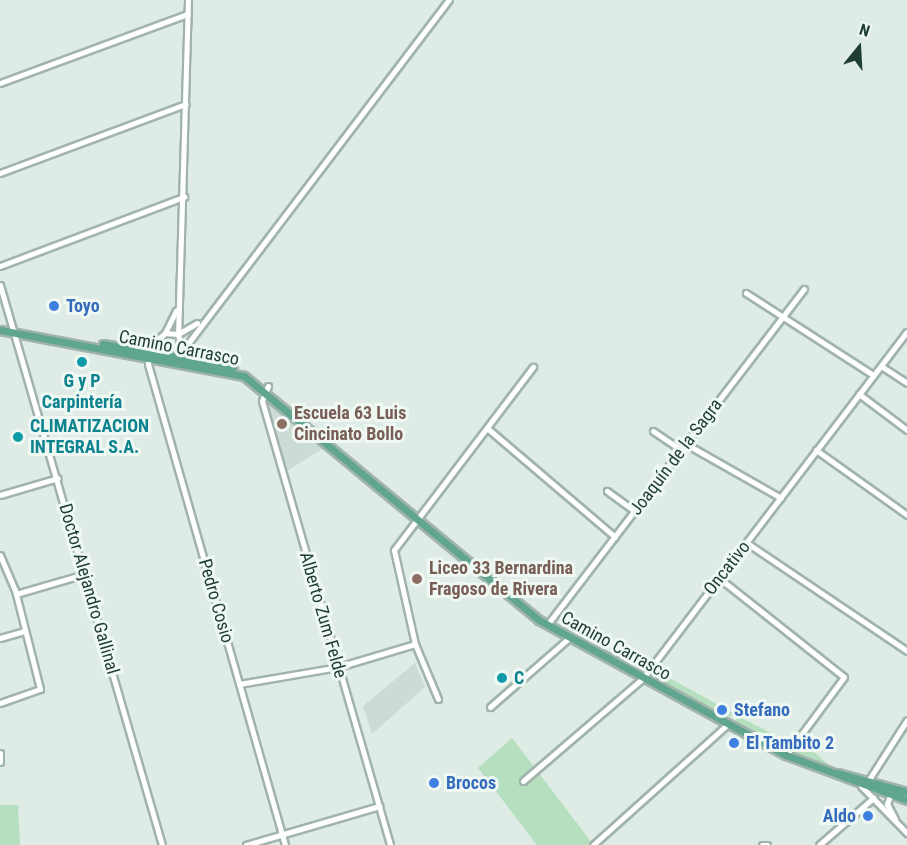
<!DOCTYPE html>
<meta charset="utf-8">
<style>
body{margin:0}
#map{position:relative;width:907px;height:845px;overflow:hidden;background:#deece5;font-family:"Roboto Condensed",sans-serif}
div>[style]{position:absolute}
[style*='--x']{left:calc(var(--x)*1px);top:calc(var(--y)*1px);width:calc(var(--w)*1px);rotate:calc(var(--a)*1deg)}
.built>*{inset:0;background:#ccdbd4}
.green>*{inset:0;background:#b5dfbe}
.roads{filter:drop-shadow(2px 0 #a1b4ac) drop-shadow(-2px 0 #a1b4ac) drop-shadow(0 2px #a1b4ac) drop-shadow(0 -2px #a1b4ac)}
.minor>*{height:5px;margin:-2.5px;padding:0 2.5px;transform-origin:2.5px;border-radius:2.5px;background:#fff}
.major>*{height:7px;margin:-3.5px;padding:0 3.5px;transform-origin:3.5px;border-radius:3.5px;background:#5fa590}
.dots>*{width:16px;height:16px;translate:-50% -50%;box-sizing:border-box;border:3px solid #eff8f3;border-radius:50%}
span{translate:-50% -50%;white-space:nowrap;text-align:center;line-height:1.15;-webkit-text-stroke:6px #eff8f3;paint-order:stroke}
.shop-label{font-size:18px;color:#366cbe;font-weight:700}
.left{translate:0 -50%;text-align:left}
.right{translate:-100% -50%;text-align:right}
.street-label{font-size:18px;color:#1e3d33}
.culture-label{font-size:18px;color:#0d838f;font-weight:700}
.education-label{font-size:18px;color:#785e54;font-weight:700}
.north{position:absolute;left:829px;top:18px;width:60px;height:60px;-webkit-text-stroke:4px #eff8f3;paint-order:stroke;rotate:18deg;font-size:16px;font-weight:700;line-height:24px;text-align:center;color:#1e3d33}
.north::after{content:'';display:block;margin:auto;width:21px;height:27px;background:#1e3d33;clip-path:polygon(50% 0,100% 100%,50% 72%,0 100%)}
</style>
<div id="map">
<div class="built">
<i style="clip-path:polygon(270px 405px,322px 449px,285px 472px,267px 406px)"></i>
<i style="clip-path:polygon(415px 663px,425px 687px,372px 734px,363px 706px)"></i>
</div>
<div class="green">
<i style="clip-path:polygon(653px 669px,733px 713px,731px 717px,652px 678px)"></i>
<i style="clip-path:polygon(738px 716px,790px 743px,784px 750px,734px 723px)"></i>
<i style="clip-path:polygon(512px 738px,586px 835px,593px 845px,537px 845px,478px 768px)"></i>
<i style="clip-path:polygon(795px 744px,805px 744px,830px 766px,791px 753px)"></i>
<i style="clip-path:polygon(0 805px,18px 805px,20px 845px,0 845px)"></i>
</div>
<div class="roads">
<div class="minor">
<i style="--x:188;--y:0;--w:334;--a:91.7"></i>
<i style="--x:178;--y:334;--w:22;--a:-30"></i>
<i style="--x:0;--y:83;--w:200;--a:-20.2"></i>
<i style="--x:0;--y:173;--w:198;--a:-20.4"></i>
<i style="--x:0;--y:266;--w:197;--a:-20.6"></i>
<i style="--x:0;--y:285;--w:583;--a:73.87"></i>
<i style="--x:746;--y:293;--w:151;--a:32.8"></i>
<i style="--x:165;--y:333;--w:25;--a:-64"></i>
<i style="--x:183;--y:350;--w:440;--a:-52.8"></i>
<i style="--x:182;--y:354;--w:20;--a:-101"></i>
<i style="--x:178;--y:334;--w:13;--a:-176"></i>
<i style="--x:165;--y:333;--w:20;--a:139"></i>
<i style="--x:150;--y:346;--w:18;--a:96"></i>
<i style="--x:148;--y:364;--w:500;--a:74.1"></i>
<i style="--x:881;--y:366;--w:31;--a:33"></i>
<i style="--x:268;--y:386;--w:16;--a:112"></i>
<i style="--x:262;--y:401;--w:462;--a:73.9"></i>
<i style="--x:859;--y:394;--w:60;--a:36.9"></i>
<i style="--x:487;--y:428;--w:168;--a:40.4"></i>
<i style="--x:653;--y:431;--w:34;--a:34"></i>
<i style="--x:686;--y:444;--w:109;--a:29.6"></i>
<i style="--x:816;--y:450;--w:112;--a:35.5"></i>
<i style="--x:607;--y:491;--w:34;--a:36"></i>
<i style="--x:0;--y:495;--w:60;--a:-16.3"></i>
<i style="--x:747;--y:543;--w:193;--a:34"></i>
<i style="--x:0;--y:555;--w:38;--a:67"></i>
<i style="--x:15;--y:590;--w:102;--a:75.8"></i>
<i style="--x:40;--y:689;--w:42;--a:160.7"></i>
<i style="--x:719;--y:578;--w:159;--a:38.4"></i>
<i style="--x:844;--y:677;--w:97;--a:126.6"></i>
<i style="--x:16;--y:594;--w:72;--a:-16.2"></i>
<i style="--x:547;--y:625;--w:423;--a:-52.6"></i>
<i style="--x:0;--y:638;--w:26;--a:-16"></i>
<i style="--x:239;--y:684;--w:100;--a:-9.7"></i>
<i style="--x:338;--y:667;--w:80;--a:-16.6"></i>
<i style="--x:438;--y:699;--w:60;--a:-112.7"></i>
<i style="--x:415;--y:644;--w:96;--a:-102.6"></i>
<i style="--x:394;--y:550;--w:230;--a:-52.8"></i>
<i style="--x:490;--y:707;--w:105;--a:-41.1"></i>
<i style="--x:0;--y:753;--w:9;--a:90"></i>
<i style="--x:523;--y:781;--w:158;--a:-40.6"></i>
<i style="--x:643;--y:678;--w:435;--a:-52.7"></i>
<i style="--x:868;--y:781;--w:72;--a:-57.4"></i>
<i style="--x:861;--y:786;--w:66;--a:45.6"></i>
<i style="--x:891;--y:793;--w:12;--a:110"></i>
<i style="--x:887;--y:804;--w:17;--a:62"></i>
<i style="--x:246;--y:845;--w:139;--a:-16.3"></i>
<i style="--x:593;--y:845;--w:181;--a:-41.9"></i>
<i style="--x:762;--y:845;--w:5;--a:0"></i>
<i style="--x:819;--y:845;--w:72;--a:-41"></i>
</div>
<div class="major">
<i style="--x:0;--y:330;--w:248;--a:10.7"></i>
<i style="--x:244;--y:376;--w:383;--a:39.6"></i>
<i style="--x:539;--y:620;--w:281;--a:28.7"></i>
<i style="--x:786;--y:755;--w:129;--a:20.4"></i>
<i style="--x:103;--y:344;--w:132;--a:10"></i>
<i style="--x:837;--y:773;--w:73;--a:15.2"></i>
</div>
</div>
<div class="dots">
<i style="left:54px;top:306px;background:#3f7fe0"></i>
<i style="left:82px;top:362px;background:#0f9aa8"></i>
<i style="left:282px;top:424px;background:#8d6e63"></i>
<i style="left:18px;top:437px;background:#0f9aa8"></i>
<i style="left:417px;top:579px;background:#8d6e63"></i>
<i style="left:502px;top:678px;background:#0f9aa8"></i>
<i style="left:722px;top:710px;background:#3f7fe0"></i>
<i style="left:734px;top:743px;background:#3f7fe0"></i>
<i style="left:434px;top:783px;background:#3f7fe0"></i>
<i style="left:868px;top:816px;background:#3f7fe0"></i>
</div>
<div class="shop-label">
<span class="left" style="left:66px;top:306px">Toyo</span>
<span class="left" style="left:734px;top:710px">Stefano</span>
<span class="left" style="left:746px;top:743px">El Tambito 2</span>
<span class="left" style="left:446px;top:783px">Brocos</span>
<span class="right" style="left:856px;top:816px">Aldo</span>
</div>
<div class="street-label">
<span style="left:179px;top:348px;rotate:11deg">Camino Carrasco</span>
<span style="left:676px;top:457px;rotate:-53deg">Joaquín de la Sagra</span>
<span style="left:727px;top:568px;rotate:-52deg">Oncativo</span>
<span style="left:89px;top:589px;rotate:74deg">Doctor Alejandro Gallinal</span>
<span style="left:216px;top:601px;rotate:74deg">Pedro Cosio</span>
<span style="left:323px;top:615px;rotate:74deg">Alberto Zum Felde</span>
<span style="left:616px;top:646px;rotate:29deg">Camino Carrasco</span>
</div>
<div class="culture-label">
<span style="left:82px;top:392px">G y P<br>Carpintería</span>
<span class="left" style="left:30px;top:437px">CLIMATIZACION<br>INTEGRAL S.A.</span>
<span class="left" style="left:514px;top:678px">C</span>
</div>
<div class="education-label">
<span class="left" style="left:294px;top:424px">Escuela 63 Luis<br>Cincinato Bollo</span>
<span class="left" style="left:429px;top:579px">Liceo 33 Bernardina<br>Fragoso de Rivera</span>
</div>
<div class="north">N</div>
</div>
